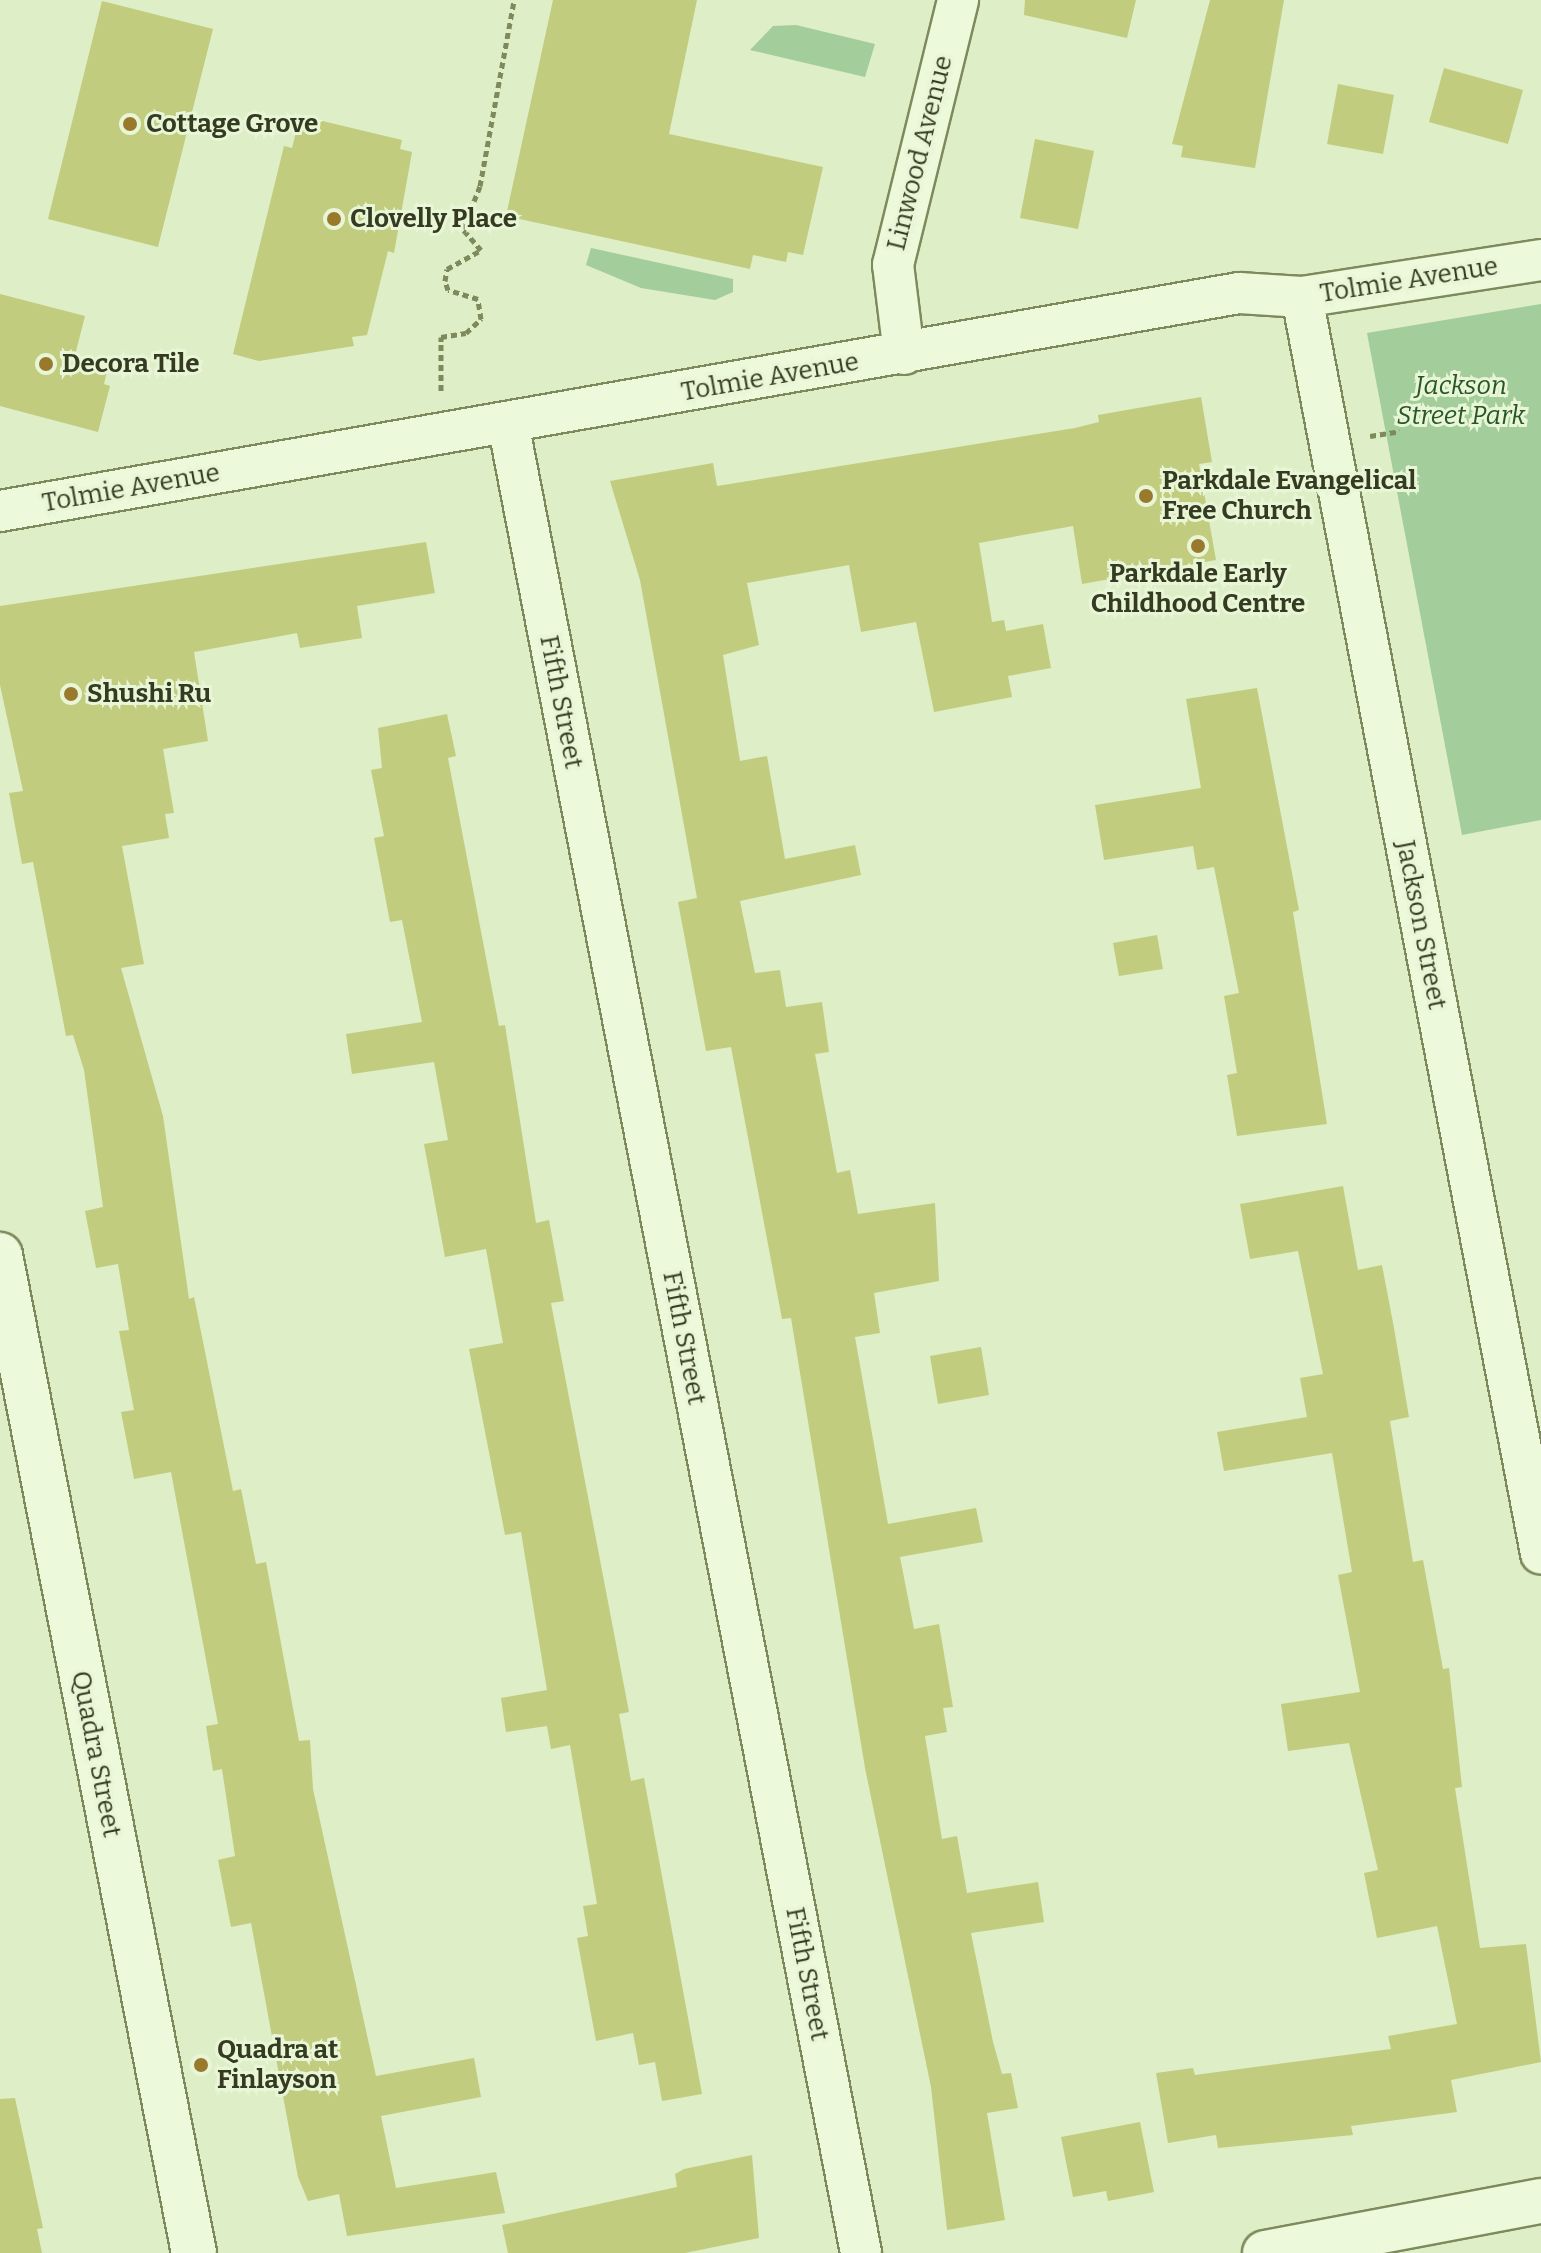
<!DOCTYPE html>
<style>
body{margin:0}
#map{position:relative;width:1541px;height:2253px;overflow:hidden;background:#deeec7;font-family:Bitter,serif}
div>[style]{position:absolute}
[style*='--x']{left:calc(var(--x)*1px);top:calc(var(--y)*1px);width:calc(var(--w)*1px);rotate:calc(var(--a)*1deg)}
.green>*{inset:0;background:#a3cd9b}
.building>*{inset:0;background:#c1cc7e}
.path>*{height:5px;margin-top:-2.5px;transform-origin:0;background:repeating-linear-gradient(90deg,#7e8a5c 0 6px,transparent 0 10px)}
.roads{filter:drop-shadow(2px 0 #7e8a5c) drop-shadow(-2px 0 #7e8a5c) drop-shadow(0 2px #7e8a5c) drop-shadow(0 -2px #7e8a5c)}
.minor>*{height:40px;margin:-20px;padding:0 20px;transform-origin:20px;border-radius:20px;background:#ecf9db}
.tertiary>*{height:44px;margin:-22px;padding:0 22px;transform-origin:22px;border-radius:22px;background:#ecf9db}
.secondary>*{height:44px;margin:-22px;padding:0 22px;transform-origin:22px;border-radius:22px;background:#ecf9db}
.dots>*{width:22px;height:22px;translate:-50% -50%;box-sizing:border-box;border:4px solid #e8f6d7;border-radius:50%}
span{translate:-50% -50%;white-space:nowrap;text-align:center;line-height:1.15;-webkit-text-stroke:6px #e8f6d7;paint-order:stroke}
.poi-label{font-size:26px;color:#353b20;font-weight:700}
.left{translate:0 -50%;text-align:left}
.street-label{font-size:26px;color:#353b20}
.park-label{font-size:26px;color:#285727;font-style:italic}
</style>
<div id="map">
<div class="green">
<i style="clip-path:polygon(796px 25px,875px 44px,865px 77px,750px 50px,773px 26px)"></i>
<i style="clip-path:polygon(591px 248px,733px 279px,733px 292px,715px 300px,641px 288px,586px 265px)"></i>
<i style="clip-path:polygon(1541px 304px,1541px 820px,1462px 835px,1367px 333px)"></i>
</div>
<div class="building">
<i style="clip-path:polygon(553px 0,697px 0,669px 134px,823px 167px,803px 255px,788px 252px,786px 262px,753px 255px,750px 269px,506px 216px)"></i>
<i style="clip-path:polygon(1025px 0,1136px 0,1127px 38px,1024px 15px)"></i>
<i style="clip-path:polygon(1210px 0,1284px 0,1255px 168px,1181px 157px,1183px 146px,1172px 144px)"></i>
<i style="clip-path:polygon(102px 1px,213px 29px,158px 247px,48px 219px)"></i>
<i style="clip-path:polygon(1444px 68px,1523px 90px,1508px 144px,1429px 122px)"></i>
<i style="clip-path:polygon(1338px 84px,1394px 95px,1383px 154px,1327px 144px)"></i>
<i style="clip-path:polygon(314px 119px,402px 140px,400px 149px,412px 152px,394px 253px,388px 251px,367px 335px,352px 337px,354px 346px,259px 361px,233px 354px,284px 146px,292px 148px,298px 124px,312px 128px)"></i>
<i style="clip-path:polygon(1035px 139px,1094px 151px,1078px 229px,1020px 218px)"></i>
<i style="clip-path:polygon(0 294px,85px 316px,74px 359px,108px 368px,104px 384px,110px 386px,98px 432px,0 406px)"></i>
<i style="clip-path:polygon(1201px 397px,1212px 462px,1199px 464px,1216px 560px,1082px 584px,1073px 526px,979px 543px,992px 622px,1004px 620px,1006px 631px,1043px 624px,1051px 668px,1008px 676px,1012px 697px,934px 712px,916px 622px,861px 632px,849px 565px,747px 583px,759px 645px,723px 655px,740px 761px,767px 756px,785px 859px,855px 845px,861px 875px,740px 901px,755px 973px,780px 970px,786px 1007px,822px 1002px,829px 1052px,815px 1054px,837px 1173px,850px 1170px,858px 1214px,935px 1203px,939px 1281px,874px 1293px,880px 1333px,855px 1337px,888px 1524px,976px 1508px,983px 1542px,900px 1557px,914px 1629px,939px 1624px,953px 1707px,943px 1708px,947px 1732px,925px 1736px,942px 1839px,957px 1836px,967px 1893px,1038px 1882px,1044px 1922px,971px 1933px,993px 2042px,1002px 2074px,1011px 2073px,1018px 2108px,987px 2113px,1005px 2220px,947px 2230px,931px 2087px,865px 1768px,791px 1318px,782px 1319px,731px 1047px,706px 1051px,678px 902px,697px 898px,640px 580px,610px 481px,713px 463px,717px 486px,1075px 428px,1099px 422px,1098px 415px)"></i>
<i style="clip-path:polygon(426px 542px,435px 593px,357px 606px,362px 638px,300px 648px,297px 633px,194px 652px,208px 741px,163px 749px,174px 813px,165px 814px,169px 838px,122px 846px,144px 964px,121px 968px,163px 1116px,189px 1299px,194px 1297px,233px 1491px,241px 1489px,256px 1564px,266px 1562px,299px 1741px,310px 1740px,313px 1789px,376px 2076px,474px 2058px,481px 2097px,381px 2116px,396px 2188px,496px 2172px,505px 2213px,347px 2236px,339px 2194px,308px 2201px,298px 2177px,251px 1923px,231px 1927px,218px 1860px,235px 1856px,222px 1769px,213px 1771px,206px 1726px,218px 1724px,171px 1472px,134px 1479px,121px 1412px,134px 1410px,119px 1331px,129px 1330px,118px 1264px,96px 1268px,85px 1211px,103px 1207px,84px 1070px,73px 1035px,66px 1036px,33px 862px,22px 864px,9px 793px,23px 791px,0 685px,0 606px)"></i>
<i style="clip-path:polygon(1257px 688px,1299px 910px,1293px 912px,1327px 1124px,1237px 1136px,1227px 1075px,1237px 1073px,1224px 996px,1239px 993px,1214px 867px,1197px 870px,1193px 846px,1104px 860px,1095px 805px,1201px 788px,1186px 699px)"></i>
<i style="clip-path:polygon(447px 714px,456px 756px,448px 758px,499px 1026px,505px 1025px,536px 1223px,549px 1220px,564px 1301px,551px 1303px,629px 1712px,619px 1714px,631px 1781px,644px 1778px,702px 2094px,662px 2101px,655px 2062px,639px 2065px,633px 2033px,596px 2041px,577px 1938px,588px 1936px,583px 1906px,597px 1904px,570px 1745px,551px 1749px,547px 1726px,506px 1732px,501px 1698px,547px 1690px,521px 1532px,505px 1535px,469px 1349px,503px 1343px,486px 1249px,445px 1257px,424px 1144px,448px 1140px,434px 1062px,352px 1074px,346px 1034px,422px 1022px,402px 920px,390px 922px,374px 838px,384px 836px,371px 770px,382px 768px,378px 728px)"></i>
<i style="clip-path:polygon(1157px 935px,1163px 969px,1119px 976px,1113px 943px)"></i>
<i style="clip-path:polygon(1343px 1186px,1358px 1270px,1382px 1265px,1394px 1328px,1409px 1417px,1390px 1421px,1413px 1562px,1423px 1560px,1443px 1669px,1449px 1668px,1462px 1787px,1455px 1788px,1480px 1948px,1526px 1944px,1541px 2062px,1451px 2080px,1457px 2112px,1351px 2126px,1353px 2135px,1218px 2148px,1216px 2135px,1168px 2143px,1156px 2073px,1193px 2068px,1195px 2075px,1391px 2049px,1388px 2036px,1457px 2024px,1437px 1926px,1377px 1938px,1364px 1873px,1378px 1870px,1349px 1743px,1288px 1751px,1281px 1704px,1360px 1692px,1338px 1575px,1352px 1572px,1332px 1453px,1224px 1471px,1217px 1432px,1307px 1417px,1300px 1378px,1323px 1374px,1298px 1251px,1250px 1259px,1240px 1204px)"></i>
<i style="clip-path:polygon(981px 1347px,989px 1395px,938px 1404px,930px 1356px)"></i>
<i style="clip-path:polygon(15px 2098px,43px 2228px,37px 2229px,42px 2253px,0 2253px,0 2099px)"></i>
<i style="clip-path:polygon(1140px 2122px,1154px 2192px,1108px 2201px,1106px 2191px,1073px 2197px,1061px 2137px)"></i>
<i style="clip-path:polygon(752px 2155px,759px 2238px,685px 2253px,508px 2253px,502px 2225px,677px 2187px,675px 2174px,684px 2169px)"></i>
</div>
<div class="path">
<i style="--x:441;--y:391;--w:54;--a:-90"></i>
<i style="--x:441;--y:337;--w:25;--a:-9"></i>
<i style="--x:466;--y:333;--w:21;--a:-43"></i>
<i style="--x:481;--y:319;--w:20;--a:-99"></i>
<i style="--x:478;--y:299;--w:31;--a:-163"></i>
<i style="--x:448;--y:290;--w:9;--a:-108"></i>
<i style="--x:445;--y:281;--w:12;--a:-81"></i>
<i style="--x:447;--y:269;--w:39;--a:-29"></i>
<i style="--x:481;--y:250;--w:28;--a:-131"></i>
<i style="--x:463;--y:229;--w:46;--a:-68.4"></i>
<i style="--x:480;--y:186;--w:189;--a:-79.6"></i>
<i style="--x:1370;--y:436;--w:30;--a:-9"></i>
</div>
<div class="roads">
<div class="minor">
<i style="--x:1302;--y:297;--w:1279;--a:79.23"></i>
<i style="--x:904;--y:354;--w:90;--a:-97"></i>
<i style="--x:893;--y:265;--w:273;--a:-76.2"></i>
<i style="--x:508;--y:423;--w:1864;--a:79.08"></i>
<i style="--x:0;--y:511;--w:1258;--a:-9.98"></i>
<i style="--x:1239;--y:293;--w:63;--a:3.6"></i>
<i style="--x:1302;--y:297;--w:242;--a:-8.8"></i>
</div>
<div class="tertiary">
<i style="--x:1265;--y:2253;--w:281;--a:-10.7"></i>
</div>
<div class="secondary">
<i style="--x:0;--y:1255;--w:1017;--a:79"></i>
</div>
</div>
<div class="dots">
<i style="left:130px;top:124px;background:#997a2d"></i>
<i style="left:334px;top:219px;background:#997a2d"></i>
<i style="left:46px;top:364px;background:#997a2d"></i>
<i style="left:1146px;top:496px;background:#997a2d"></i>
<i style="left:1198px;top:546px;background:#997a2d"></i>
<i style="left:71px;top:694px;background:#997a2d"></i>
<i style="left:201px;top:2065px;background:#997a2d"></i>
</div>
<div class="poi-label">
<span class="left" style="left:146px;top:124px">Cottage Grove</span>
<span class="left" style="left:350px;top:219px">Clovelly Place</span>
<span class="left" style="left:62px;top:364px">Decora Tile</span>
<span class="left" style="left:1162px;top:496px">Parkdale Evangelical<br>Free Church</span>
<span style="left:1198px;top:589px">Parkdale Early<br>Childhood Centre</span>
<span class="left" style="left:87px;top:694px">Shushi Ru</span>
<span class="left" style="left:217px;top:2065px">Quadra at<br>Finlayson</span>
</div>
<div class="street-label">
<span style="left:920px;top:153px;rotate:-76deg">Linwood Avenue</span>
<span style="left:1409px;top:280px;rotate:-9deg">Tolmie Avenue</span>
<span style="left:770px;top:377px;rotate:-10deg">Tolmie Avenue</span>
<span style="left:131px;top:488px;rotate:-10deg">Tolmie Avenue</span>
<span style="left:561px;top:702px;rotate:79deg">Fifth Street</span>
<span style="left:1421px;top:925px;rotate:79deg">Jackson Street</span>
<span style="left:684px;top:1338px;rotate:79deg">Fifth Street</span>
<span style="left:96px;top:1754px;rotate:79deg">Quadra Street</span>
<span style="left:807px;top:1974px;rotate:79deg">Fifth Street</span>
</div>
<div class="park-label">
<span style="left:1461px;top:401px">Jackson<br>Street Park</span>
</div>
</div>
